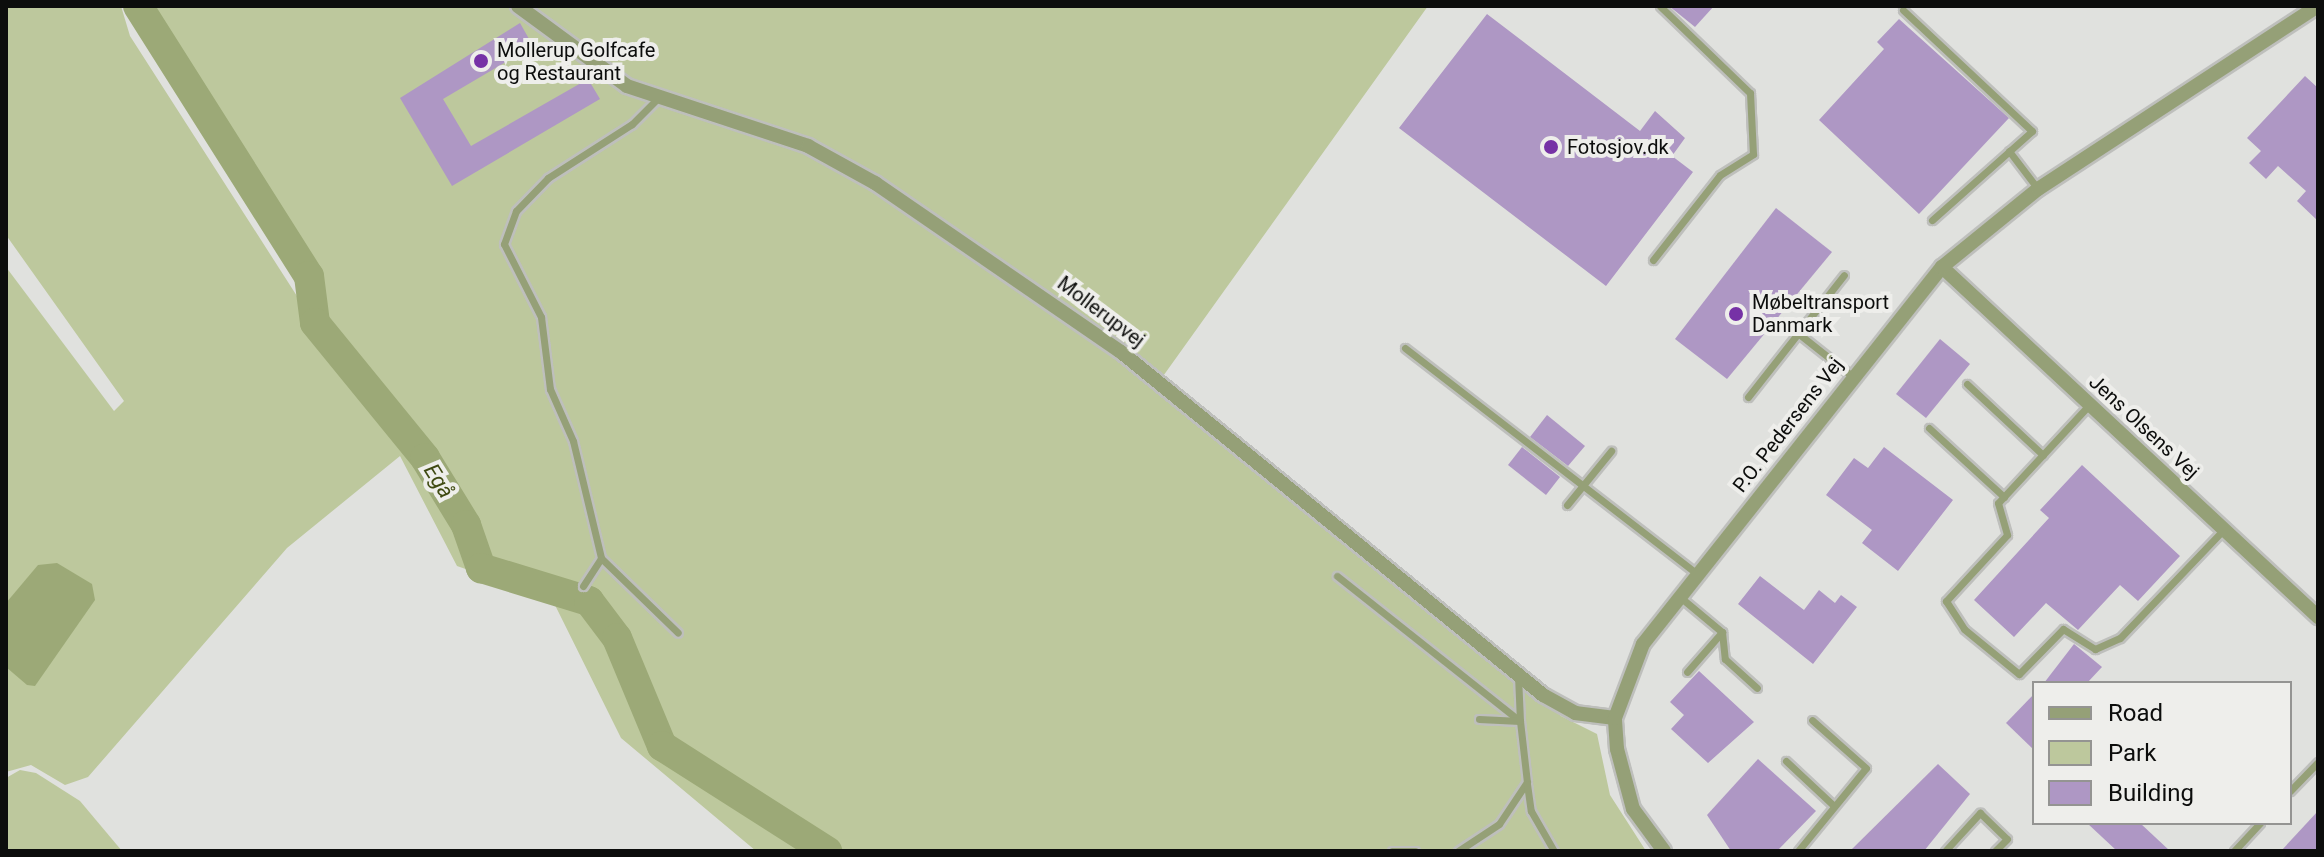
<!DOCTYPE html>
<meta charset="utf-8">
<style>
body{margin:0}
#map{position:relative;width:2324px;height:857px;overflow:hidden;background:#e0e1de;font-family:Roboto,sans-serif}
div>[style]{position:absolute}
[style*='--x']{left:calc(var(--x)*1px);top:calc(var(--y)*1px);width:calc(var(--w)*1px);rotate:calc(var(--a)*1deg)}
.green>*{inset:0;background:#bdc89d}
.water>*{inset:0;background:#9ca977}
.river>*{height:30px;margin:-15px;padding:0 15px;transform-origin:15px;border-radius:15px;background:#9ca977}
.building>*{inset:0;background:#ae97c4}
.roads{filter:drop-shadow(2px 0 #bebfbc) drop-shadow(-2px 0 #bebfbc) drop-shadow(0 2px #bebfbc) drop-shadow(0 -2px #bebfbc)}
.lane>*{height:7px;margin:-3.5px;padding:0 3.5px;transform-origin:3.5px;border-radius:3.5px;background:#95a077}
.street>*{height:14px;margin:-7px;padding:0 7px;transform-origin:7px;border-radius:7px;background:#95a077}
.dots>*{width:22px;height:22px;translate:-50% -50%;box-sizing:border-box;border:4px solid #eeeeeb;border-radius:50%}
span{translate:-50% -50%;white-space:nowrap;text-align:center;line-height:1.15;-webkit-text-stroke:8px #eeeeeb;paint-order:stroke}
.poi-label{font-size:20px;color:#0c0d0c}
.left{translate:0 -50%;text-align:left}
.street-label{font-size:20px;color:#0c0d0c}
.water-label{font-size:22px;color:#3f4a12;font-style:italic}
.frame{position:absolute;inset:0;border:8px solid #0c0d0c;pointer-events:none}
.legend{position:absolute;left:2032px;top:681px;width:260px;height:144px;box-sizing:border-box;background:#eeeeeb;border:2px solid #949492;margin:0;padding:10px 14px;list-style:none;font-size:24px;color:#0c0d0c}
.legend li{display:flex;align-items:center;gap:16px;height:40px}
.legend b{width:40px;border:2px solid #949492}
</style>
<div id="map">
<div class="green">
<i style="clip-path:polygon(6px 6px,121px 6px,130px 36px,313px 321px,309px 276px,138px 6px,1428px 6px,1156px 386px,1561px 716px,1597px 734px,1610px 795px,1646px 851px,756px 851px,621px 738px,552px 599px,457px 566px,400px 456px,287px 548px,88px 777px,65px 785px,31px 765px,6px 772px,6px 267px,114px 411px,124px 401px,6px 235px)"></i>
<i style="clip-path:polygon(20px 770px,36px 773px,80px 801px,122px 851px,6px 851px,6px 778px)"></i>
</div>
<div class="water">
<i style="clip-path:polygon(57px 563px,92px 584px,95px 600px,35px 686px,27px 685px,6px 667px,6px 603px,38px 565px)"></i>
</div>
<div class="river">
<i style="--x:138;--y:6;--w:320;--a:57.7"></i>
<i style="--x:309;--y:276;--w:47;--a:82.7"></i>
<i style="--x:315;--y:323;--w:174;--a:50.8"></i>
<i style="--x:425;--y:458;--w:79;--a:58.5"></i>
<i style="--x:466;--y:525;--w:46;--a:70.8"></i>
<i style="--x:481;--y:568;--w:113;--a:17"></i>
<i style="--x:589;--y:601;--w:46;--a:52.9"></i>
<i style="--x:617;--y:638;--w:117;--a:67.4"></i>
<i style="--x:662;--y:746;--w:196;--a:32.5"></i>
</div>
<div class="building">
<i style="clip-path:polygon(1669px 6px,1714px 6px,1695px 27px)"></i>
<i style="clip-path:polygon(1487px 14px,1640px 131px,1655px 111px,1685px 138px,1672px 156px,1693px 172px,1606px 286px,1399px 128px)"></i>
<i style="clip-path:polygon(1899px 19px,2009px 118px,1919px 214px,1819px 120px,1884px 49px,1877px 42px)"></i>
<i style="clip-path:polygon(520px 23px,533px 46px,443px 99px,471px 146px,588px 79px,600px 99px,452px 186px,400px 98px)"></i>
<i style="clip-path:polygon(2305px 76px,2318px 88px,2318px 221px,2297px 201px,2306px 191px,2278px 166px,2266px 179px,2249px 163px,2261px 151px,2247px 138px)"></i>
<i style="clip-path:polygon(1776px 208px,1832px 252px,1727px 379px,1675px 339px)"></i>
<i style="clip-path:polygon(1940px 339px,1970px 364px,1926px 418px,1896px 394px)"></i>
<i style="clip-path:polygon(1547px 415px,1585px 446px,1568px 466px,1530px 437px)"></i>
<i style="clip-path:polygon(1522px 447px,1560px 477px,1546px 495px,1508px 465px)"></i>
<i style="clip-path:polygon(1884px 447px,1953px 500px,1898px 571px,1862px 543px,1872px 530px,1826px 495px,1854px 458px,1868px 468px)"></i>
<i style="clip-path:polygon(2082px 465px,2180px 556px,2138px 601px,2120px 585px,2078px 630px,2046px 603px,2014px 637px,1974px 600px,2049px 518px,2040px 510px)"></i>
<i style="clip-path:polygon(1760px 576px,1804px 610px,1819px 590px,1835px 603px,1841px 595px,1857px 607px,1813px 664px,1738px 604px)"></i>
<i style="clip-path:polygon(2074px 644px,2102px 667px,2087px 683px,2044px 683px)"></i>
<i style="clip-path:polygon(1699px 671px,1754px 722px,1708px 763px,1671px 729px,1684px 715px,1670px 702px)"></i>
<i style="clip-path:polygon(2034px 694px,2034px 750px,2006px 723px)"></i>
<i style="clip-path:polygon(1758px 759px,1816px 811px,1777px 851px,1731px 851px,1707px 815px)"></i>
<i style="clip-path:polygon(1938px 764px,1970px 794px,1924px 851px,1850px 851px)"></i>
<i style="clip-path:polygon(2318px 811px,2318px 851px,2281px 851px)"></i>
<i style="clip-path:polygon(2087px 823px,2140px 823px,2170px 851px,2117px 851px)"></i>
</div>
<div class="roads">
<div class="lane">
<i style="--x:1903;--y:10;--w:177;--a:43.2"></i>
<i style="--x:2032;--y:131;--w:134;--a:138.3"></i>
<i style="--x:658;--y:98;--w:37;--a:135"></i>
<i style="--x:632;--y:124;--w:100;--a:147.3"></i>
<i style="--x:548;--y:178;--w:46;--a:134.1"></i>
<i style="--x:516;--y:211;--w:35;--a:110"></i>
<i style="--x:504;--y:244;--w:82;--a:63.1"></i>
<i style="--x:541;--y:317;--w:73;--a:82.9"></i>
<i style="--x:550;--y:389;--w:57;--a:66.1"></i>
<i style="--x:573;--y:441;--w:120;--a:76.5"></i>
<i style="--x:601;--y:558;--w:107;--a:44.2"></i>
<i style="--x:2009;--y:151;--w:48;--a:52.7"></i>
<i style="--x:1653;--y:260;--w:108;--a:-51.8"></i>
<i style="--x:1720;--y:175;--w:39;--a:-32"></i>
<i style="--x:1753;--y:154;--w:61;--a:-92.8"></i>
<i style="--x:1750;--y:93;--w:125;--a:-136"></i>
<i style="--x:1799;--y:334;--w:68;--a:38.4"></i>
<i style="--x:1405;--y:348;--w:369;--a:37.7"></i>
<i style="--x:1967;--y:384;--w:104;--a:43.1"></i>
<i style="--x:1748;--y:397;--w:155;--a:-51.8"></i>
<i style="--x:2090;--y:404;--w:135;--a:132.9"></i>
<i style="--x:1998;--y:503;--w:33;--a:74"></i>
<i style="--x:2007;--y:535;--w:90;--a:132.7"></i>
<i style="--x:1946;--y:601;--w:33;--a:57"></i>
<i style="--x:1964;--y:629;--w:71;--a:39.3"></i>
<i style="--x:2019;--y:674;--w:63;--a:-45.6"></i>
<i style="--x:2063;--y:629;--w:38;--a:32"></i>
<i style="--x:2095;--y:649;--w:27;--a:-24"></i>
<i style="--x:2120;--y:638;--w:151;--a:-46.3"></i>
<i style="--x:1929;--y:428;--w:102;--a:42.6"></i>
<i style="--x:1567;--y:505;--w:70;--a:-50.8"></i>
<i style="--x:1337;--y:576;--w:233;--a:38.4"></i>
<i style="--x:1520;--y:721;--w:61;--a:83.5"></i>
<i style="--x:1527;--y:782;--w:50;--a:123.7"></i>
<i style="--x:1499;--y:824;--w:49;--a:146.6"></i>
<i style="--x:583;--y:586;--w:33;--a:-57"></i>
<i style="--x:1680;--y:597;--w:55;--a:39.8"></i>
<i style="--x:1722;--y:632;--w:53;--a:131.2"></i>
<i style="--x:1722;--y:632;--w:27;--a:84"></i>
<i style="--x:1725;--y:659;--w:43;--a:42.2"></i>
<i style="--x:1479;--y:719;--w:41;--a:2.8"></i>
<i style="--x:1520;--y:721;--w:45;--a:-92.5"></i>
<i style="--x:1786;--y:761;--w:64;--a:43.1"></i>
<i style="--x:1527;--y:784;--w:27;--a:82"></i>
<i style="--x:1531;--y:811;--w:46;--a:60.1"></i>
<i style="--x:2290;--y:791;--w:40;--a:-46"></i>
<i style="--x:1392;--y:851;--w:23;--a:0"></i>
<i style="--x:1798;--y:851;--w:107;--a:-50.7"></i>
<i style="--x:1866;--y:768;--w:72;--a:-138.4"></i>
<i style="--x:1945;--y:851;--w:52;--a:-47.4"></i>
<i style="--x:1980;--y:813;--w:37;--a:44"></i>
<i style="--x:2007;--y:839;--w:17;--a:135"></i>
<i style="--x:2234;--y:851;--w:38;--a:-47"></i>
</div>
<div class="street">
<i style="--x:518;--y:6;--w:135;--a:36.3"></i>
<i style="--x:627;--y:86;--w:191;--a:18.3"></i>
<i style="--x:808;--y:146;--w:77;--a:28.9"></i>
<i style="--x:875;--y:183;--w:298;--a:34.5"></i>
<i style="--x:1121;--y:352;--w:544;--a:39.1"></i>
<i style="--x:1543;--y:695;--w:37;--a:29"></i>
<i style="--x:1575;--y:713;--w:40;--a:7.1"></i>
<i style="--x:1942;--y:267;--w:514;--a:42.95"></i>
<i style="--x:1664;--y:851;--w:52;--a:-126.4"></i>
<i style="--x:1633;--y:809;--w:62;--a:-104.9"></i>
<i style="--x:1617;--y:749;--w:31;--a:-94"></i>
<i style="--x:1615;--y:718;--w:79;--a:-69.3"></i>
<i style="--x:1643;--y:644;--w:481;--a:-51.6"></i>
<i style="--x:1942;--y:267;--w:124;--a:-39.1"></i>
<i style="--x:2038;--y:189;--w:334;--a:-33.2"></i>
</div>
</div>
<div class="dots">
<i style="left:481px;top:61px;background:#7632a6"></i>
<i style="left:1551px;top:147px;background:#7632a6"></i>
<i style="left:1736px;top:314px;background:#7632a6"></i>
</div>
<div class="poi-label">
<span class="left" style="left:497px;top:62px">Mollerup Golfcafe<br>og Restaurant</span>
<span class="left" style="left:1567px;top:147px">Fotosjov.dk</span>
<span class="left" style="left:1752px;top:314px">Møbeltransport<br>Danmark</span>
</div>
<div class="street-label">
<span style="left:1101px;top:312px;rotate:37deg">Mollerupvej</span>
<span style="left:1788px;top:425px;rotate:-52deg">P.O. Pedersens Vej</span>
<span style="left:2144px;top:427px;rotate:43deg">Jens Olsens Vej</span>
</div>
<div class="water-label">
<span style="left:439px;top:481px;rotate:58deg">Egå</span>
</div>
<div class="frame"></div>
<ul class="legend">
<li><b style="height:10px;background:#95a077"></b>Road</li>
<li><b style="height:22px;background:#bdc89d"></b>Park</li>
<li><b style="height:22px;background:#ae97c4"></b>Building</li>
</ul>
</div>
